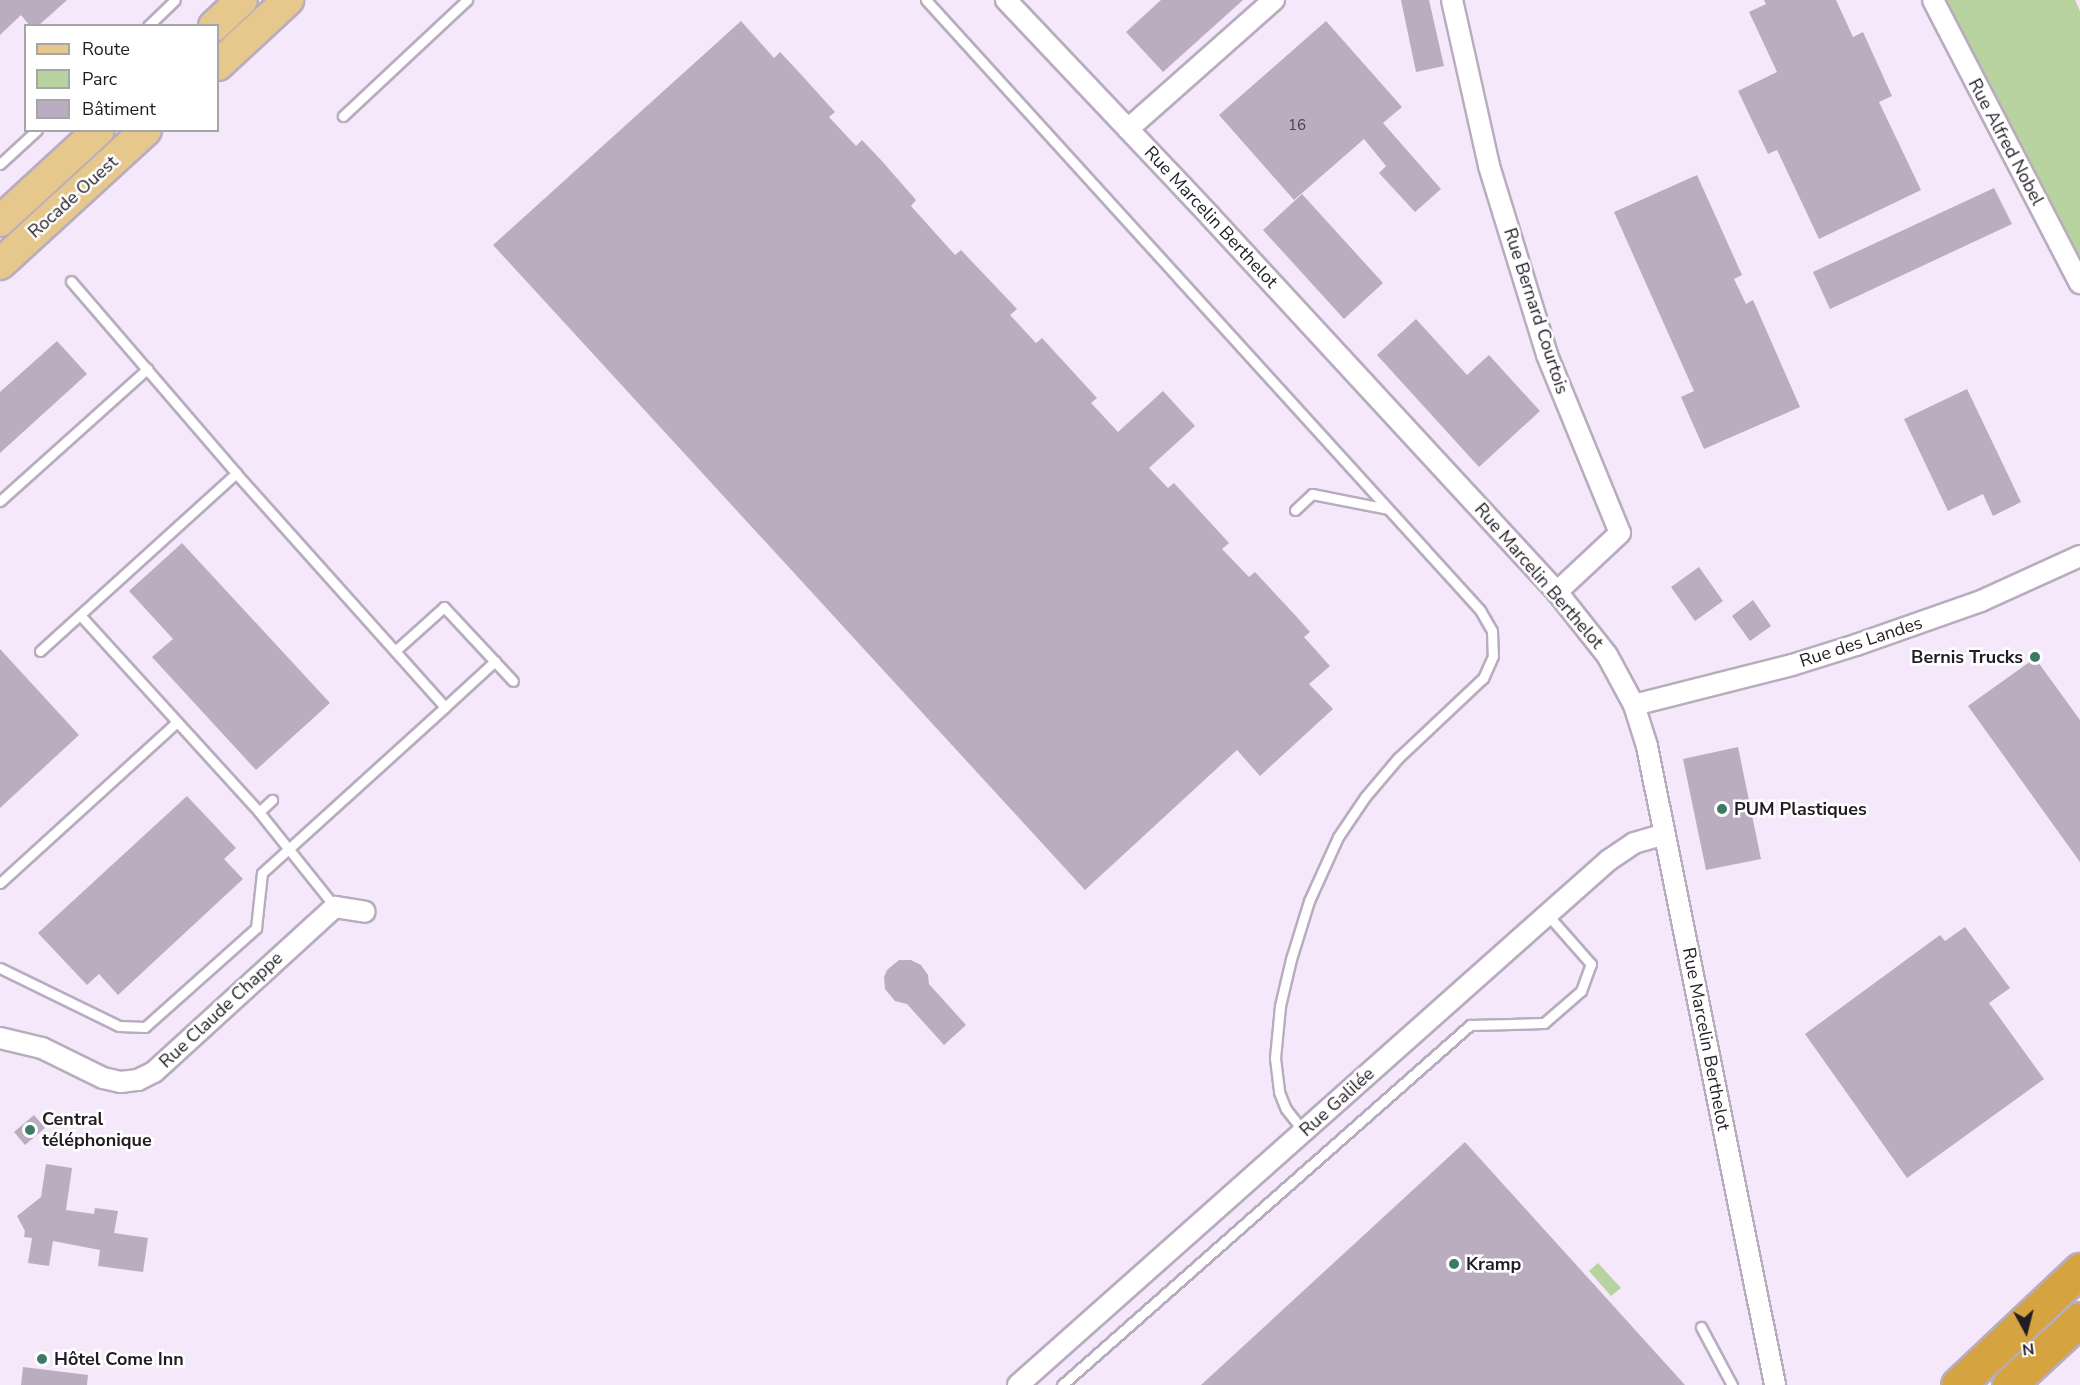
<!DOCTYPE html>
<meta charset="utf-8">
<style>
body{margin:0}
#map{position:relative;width:2080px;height:1385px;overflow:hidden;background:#f5e8fb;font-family:"Nunito Sans",sans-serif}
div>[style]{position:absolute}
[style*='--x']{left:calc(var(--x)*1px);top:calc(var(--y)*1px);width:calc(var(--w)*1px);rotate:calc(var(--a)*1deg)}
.green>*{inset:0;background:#b8d39f}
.building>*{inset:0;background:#baadbf}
.roads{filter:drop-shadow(2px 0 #b9acbf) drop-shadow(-2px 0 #b9acbf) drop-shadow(0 2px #b9acbf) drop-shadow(0 -2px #b9acbf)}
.lane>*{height:9px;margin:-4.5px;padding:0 4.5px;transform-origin:4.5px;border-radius:4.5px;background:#fff}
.street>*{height:20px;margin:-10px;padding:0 10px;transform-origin:10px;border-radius:10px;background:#fff}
.primary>*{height:30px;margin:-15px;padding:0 15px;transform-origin:15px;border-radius:15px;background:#e6c88c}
.highway>*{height:33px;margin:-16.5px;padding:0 16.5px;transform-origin:16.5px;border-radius:16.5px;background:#d5a440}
.dots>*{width:16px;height:16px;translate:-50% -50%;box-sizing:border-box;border:3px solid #fff;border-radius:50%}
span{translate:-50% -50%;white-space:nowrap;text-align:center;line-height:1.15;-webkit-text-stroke:5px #fff;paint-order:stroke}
.number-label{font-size:15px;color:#48414b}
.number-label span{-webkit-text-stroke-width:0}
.street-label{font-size:18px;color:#221d24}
.poi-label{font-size:18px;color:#221d24;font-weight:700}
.right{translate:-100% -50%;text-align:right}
.left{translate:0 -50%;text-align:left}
.legend{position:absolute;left:24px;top:24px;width:195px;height:108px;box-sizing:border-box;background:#fff;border:2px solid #a7a5a7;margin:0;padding:8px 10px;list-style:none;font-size:18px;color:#221d24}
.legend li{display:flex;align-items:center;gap:12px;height:30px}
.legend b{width:30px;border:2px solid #a7a5a7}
.north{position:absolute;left:1996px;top:1301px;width:60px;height:60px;-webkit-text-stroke:4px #fff;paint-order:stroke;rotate:173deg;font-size:16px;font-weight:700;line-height:24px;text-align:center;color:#221d24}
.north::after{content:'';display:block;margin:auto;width:21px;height:27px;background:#221d24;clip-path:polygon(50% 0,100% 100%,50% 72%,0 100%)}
</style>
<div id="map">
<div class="green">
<i style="clip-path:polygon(1944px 0,2075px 0,2080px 11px,2080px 261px)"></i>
<i style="clip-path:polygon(1598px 1263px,1621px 1288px,1611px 1296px,1589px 1271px)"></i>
</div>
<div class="building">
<i style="clip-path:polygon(0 0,67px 0,38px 26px,30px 26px,21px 15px,0 35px)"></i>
<i style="clip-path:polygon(1161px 0,1243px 0,1163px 72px,1126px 32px)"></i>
<i style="clip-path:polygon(1401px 0,1429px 0,1444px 66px,1416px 72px)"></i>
<i style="clip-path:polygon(1764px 0,1836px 0,1853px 37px,1863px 32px,1892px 96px,1879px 102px,1921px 190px,1819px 239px,1777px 150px,1768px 154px,1738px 91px,1777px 72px,1749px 12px,1766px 4px)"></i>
<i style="clip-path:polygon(741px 21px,774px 58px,780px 52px,796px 69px,835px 112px,829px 117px,856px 146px,862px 140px,881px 160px,916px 200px,911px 206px,955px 255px,961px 250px,1017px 309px,1010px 315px,1036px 343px,1042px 338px,1097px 398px,1091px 403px,1118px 432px,1163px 391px,1195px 426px,1149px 468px,1168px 488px,1174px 483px,1229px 543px,1222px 549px,1249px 577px,1255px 572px,1295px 615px,1310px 632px,1304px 637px,1330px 666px,1309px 684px,1333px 709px,1260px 776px,1237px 750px,1085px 890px,493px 245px)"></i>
<i style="clip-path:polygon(1326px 21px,1402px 107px,1383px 123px,1441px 189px,1415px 212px,1379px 173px,1386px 166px,1364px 139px,1294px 200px,1219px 115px)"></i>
<i style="clip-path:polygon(1697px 175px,1742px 275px,1734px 279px,1746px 304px,1753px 300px,1800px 407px,1704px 449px,1681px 397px,1694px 391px,1614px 212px)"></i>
<i style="clip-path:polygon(1994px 188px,2012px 224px,1830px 309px,1813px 272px)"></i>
<i style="clip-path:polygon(1302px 194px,1383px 283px,1344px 319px,1263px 230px)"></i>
<i style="clip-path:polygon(1416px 319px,1467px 375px,1489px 355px,1540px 411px,1479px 467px,1377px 355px)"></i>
<i style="clip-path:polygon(57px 341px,87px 374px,0 453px,0 392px)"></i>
<i style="clip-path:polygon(1967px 389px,2021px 502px,1993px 516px,1983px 494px,1948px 511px,1904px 419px)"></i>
<i style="clip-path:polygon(182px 543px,330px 703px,256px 770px,152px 657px,173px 639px,129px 591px)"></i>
<i style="clip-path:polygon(1699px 567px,1723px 601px,1695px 621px,1671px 587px)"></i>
<i style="clip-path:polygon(1753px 600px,1771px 626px,1750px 641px,1732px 616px)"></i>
<i style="clip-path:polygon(0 649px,79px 735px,0 808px)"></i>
<i style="clip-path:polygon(2035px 658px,2080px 720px,2080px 862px,1968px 706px)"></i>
<i style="clip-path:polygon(1738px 747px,1761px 859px,1706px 870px,1683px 759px)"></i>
<i style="clip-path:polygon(187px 796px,236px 848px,224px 859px,243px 879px,118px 995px,99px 974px,87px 985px,38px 933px)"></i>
<i style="clip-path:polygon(1965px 927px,2010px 988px,1989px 1003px,2044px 1079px,1907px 1178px,1805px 1034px,1940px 935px,1945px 941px)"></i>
<i style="clip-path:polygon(899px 960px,911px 960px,921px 965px,928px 975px,929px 984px,966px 1025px,944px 1045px,907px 1004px,895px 1001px,885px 989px,884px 977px,887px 970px)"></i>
<i style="clip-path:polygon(34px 1115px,45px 1128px,25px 1145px,14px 1132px)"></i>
<i style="clip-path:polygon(1465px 1142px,1685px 1385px,1201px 1385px)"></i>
<i style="clip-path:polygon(46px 1164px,72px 1168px,66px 1210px,94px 1214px,95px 1208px,118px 1211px,114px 1233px,148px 1238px,143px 1272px,98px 1266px,100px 1250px,53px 1241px,49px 1266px,28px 1263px,32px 1238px,24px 1237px,25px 1231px,17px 1216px,41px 1197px)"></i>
<i style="clip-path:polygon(23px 1367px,88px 1375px,87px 1385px,21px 1385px)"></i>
</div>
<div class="roads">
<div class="lane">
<i style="--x:926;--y:0;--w:824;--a:47.75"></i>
<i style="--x:1480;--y:610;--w:24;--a:60"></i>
<i style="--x:1492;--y:631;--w:25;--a:88"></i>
<i style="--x:1493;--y:656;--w:24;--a:114"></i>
<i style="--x:1483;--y:678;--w:117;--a:136.7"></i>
<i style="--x:1398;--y:758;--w:51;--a:130.2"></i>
<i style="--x:1365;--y:797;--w:48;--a:124"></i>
<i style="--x:1338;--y:837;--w:70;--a:114.4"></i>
<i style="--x:1309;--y:901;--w:61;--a:107.2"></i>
<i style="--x:1291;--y:959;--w:48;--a:103.2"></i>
<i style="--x:1280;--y:1006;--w:52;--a:95.5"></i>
<i style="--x:1275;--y:1058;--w:34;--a:83"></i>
<i style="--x:1279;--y:1092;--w:18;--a:68"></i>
<i style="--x:1286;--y:1109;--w:29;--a:52"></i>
<i style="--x:148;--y:26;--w:37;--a:-44"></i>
<i style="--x:343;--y:116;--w:170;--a:-43.1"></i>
<i style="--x:0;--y:164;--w:50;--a:-42.6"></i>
<i style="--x:0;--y:501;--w:198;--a:-41.9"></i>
<i style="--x:1295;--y:510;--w:23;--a:-43"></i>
<i style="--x:1312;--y:494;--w:77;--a:11.2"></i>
<i style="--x:80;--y:615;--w:266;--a:47.7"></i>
<i style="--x:259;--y:812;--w:122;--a:51.3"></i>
<i style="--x:40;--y:651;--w:265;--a:-42.2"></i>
<i style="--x:395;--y:651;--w:66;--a:-41.9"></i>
<i style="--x:444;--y:607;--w:101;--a:47"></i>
<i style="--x:445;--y:707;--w:68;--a:-42.6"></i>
<i style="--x:259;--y:812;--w:18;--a:-43"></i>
<i style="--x:0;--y:883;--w:239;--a:-42.3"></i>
<i style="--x:0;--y:968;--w:132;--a:26"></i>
<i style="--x:119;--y:1026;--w:26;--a:2"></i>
<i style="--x:145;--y:1027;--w:149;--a:-41.7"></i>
<i style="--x:256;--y:928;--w:55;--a:-83.8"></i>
<i style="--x:262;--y:873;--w:247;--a:-42.2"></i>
<i style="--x:445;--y:707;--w:314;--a:-131.8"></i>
<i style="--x:236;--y:473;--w:253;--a:-130.7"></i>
<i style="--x:1701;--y:1327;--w:66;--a:61.9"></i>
<i style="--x:1062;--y:1385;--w:544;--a:-41.42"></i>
<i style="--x:1470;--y:1025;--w:74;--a:-1.5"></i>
<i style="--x:1544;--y:1023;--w:49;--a:-40.9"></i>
<i style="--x:1581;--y:991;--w:29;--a:-70"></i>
<i style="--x:1591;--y:964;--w:65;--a:-131.3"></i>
</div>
<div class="street">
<i style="--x:1006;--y:0;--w:297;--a:46.6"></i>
<i style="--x:1210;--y:216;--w:512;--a:47.3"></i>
<i style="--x:1557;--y:592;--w:80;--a:51.6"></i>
<i style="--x:1607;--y:655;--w:57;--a:61.6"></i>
<i style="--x:1634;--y:705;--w:43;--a:72.4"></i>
<i style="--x:1647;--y:746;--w:652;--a:78.67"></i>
<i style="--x:1452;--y:0;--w:170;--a:77.4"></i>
<i style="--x:1489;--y:166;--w:198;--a:72.9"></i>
<i style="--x:1547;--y:355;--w:192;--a:67.7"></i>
<i style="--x:1620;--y:533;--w:86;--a:136.9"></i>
<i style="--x:1933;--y:0;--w:319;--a:62.6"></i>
<i style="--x:1128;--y:129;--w:195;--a:-41.5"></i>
<i style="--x:1634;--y:705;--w:163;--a:-14.2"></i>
<i style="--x:1792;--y:665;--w:67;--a:-17.4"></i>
<i style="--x:1856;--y:645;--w:133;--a:-19.4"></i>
<i style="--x:1981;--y:601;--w:109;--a:-24.4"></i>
<i style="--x:0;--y:1038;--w:43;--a:13.4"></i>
<i style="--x:42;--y:1048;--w:68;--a:26.2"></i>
<i style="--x:103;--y:1078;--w:18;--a:13"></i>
<i style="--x:121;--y:1082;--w:17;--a:-7"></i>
<i style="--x:138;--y:1080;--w:18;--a:-27"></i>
<i style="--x:154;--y:1072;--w:245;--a:-42.4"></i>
<i style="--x:335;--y:907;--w:30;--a:9"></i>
<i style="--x:1018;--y:1385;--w:791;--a:-41.62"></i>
<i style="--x:1609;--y:860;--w:30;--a:-34"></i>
<i style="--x:1634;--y:843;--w:32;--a:-16"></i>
</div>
<div class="primary">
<i style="--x:214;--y:26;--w:38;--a:-43"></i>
<i style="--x:218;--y:65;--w:96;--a:-42.9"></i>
<i style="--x:0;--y:221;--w:134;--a:-42.6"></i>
<i style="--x:0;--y:264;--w:198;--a:-42.5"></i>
</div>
<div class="highway">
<i style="--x:1958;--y:1385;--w:168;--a:-43.3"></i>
<i style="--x:2009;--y:1385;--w:97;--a:-42.9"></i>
</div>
</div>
<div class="dots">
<i style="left:2035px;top:657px;background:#3c7a66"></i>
<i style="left:1722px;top:809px;background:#3c7a66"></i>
<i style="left:30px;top:1130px;background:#3c7a66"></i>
<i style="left:1454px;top:1264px;background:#3c7a66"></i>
<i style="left:42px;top:1359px;background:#3c7a66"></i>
</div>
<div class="number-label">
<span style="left:1297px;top:126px">16</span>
</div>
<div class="street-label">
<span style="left:2006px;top:142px;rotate:62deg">Rue Alfred Nobel</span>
<span style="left:73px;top:197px;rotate:-42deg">Rocade Ouest</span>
<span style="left:1211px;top:217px;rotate:47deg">Rue Marcelin Berthelot</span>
<span style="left:1536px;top:311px;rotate:72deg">Rue Bernard Courtois</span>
<span style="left:1539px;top:576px;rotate:49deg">Rue Marcelin Berthelot</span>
<span style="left:1861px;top:642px;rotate:-18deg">Rue des Landes</span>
<span style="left:221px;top:1010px;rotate:-43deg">Rue Claude Chappe</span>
<span style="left:1706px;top:1039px;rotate:79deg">Rue Marcelin Berthelot</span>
<span style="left:1337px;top:1102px;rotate:-42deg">Rue Galilée</span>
</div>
<div class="poi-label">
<span class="right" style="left:2023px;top:657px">Bernis Trucks</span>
<span class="left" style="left:1734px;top:809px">PUM Plastiques</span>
<span class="left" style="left:42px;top:1130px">Central<br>téléphonique</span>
<span class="left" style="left:1466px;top:1264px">Kramp</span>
<span class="left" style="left:54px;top:1359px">Hôtel Come Inn</span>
</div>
<ul class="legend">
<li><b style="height:8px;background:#e6c88c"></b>Route</li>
<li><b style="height:16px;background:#b8d39f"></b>Parc</li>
<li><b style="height:16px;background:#baadbf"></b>Bâtiment</li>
</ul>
<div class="north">N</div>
</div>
